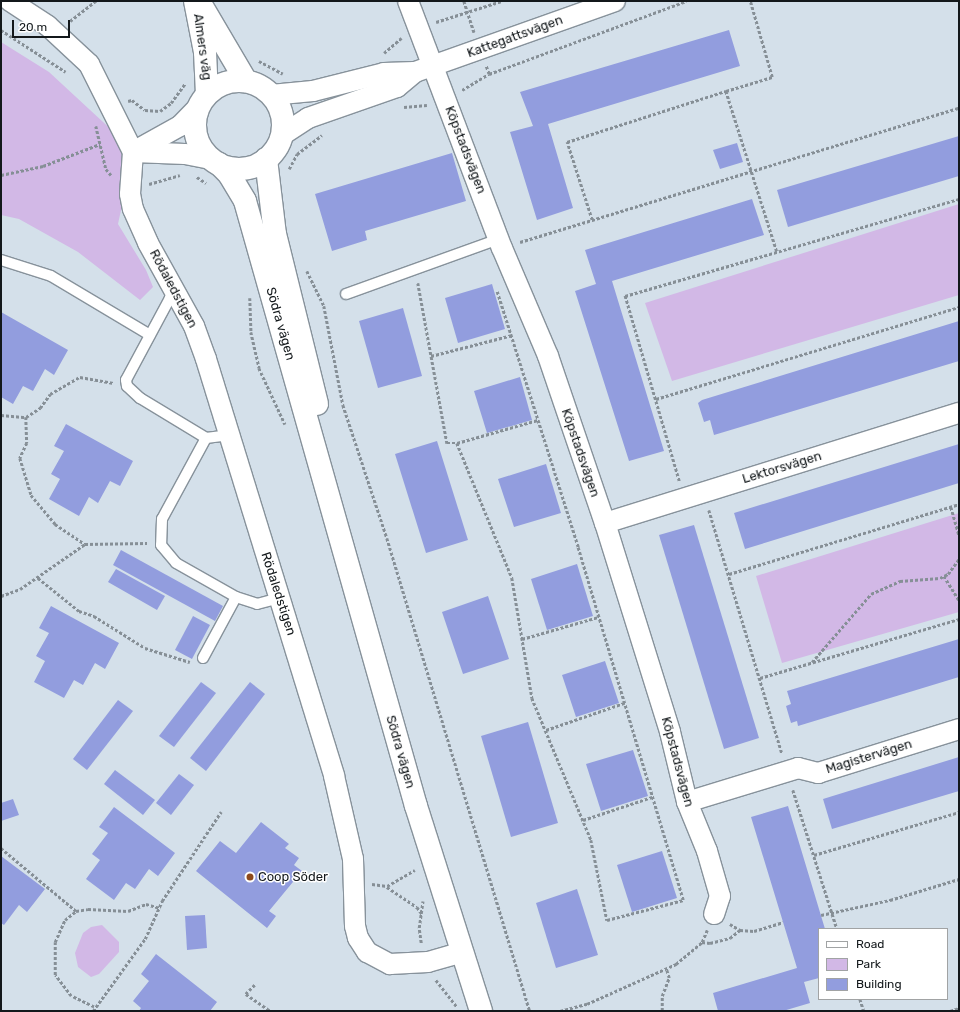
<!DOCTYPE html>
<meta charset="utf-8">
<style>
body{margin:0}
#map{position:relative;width:960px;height:1012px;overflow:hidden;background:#d4e0ea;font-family:Rubik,sans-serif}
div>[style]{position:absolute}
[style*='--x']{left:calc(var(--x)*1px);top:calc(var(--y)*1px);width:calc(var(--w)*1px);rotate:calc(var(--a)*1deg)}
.green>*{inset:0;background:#d2b8e6}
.building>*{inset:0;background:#929dde}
.path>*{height:2.5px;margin-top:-1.25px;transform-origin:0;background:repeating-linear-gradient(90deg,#868f96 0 3px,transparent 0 5px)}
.roads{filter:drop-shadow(1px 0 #87929b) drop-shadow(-1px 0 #87929b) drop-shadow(0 1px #87929b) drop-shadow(0 -1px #87929b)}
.service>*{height:10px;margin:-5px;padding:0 5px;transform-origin:5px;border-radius:5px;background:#fff}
.minor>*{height:20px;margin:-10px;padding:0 10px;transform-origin:10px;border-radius:10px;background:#fff}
.tertiary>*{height:22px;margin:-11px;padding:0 11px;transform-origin:11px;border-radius:11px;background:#fff}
.tertiary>.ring{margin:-11px;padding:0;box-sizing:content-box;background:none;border:22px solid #fff;border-radius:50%}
.dots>*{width:11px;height:11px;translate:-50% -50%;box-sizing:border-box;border:2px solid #fff;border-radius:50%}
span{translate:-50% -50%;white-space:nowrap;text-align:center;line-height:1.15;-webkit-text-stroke:3px #fff;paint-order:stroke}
.street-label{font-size:13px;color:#13181b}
.poi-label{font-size:13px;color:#13181b}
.left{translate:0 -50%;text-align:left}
.frame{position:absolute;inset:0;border:2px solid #13181b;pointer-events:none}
.legend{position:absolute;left:818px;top:928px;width:130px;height:72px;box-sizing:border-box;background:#fff;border:1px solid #a1a3a4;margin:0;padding:5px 7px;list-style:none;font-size:12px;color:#13181b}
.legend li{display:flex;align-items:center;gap:8px;height:20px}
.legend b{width:20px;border:1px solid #a1a3a4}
.scale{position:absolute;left:12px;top:20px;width:58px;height:18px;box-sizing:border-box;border:2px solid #13181b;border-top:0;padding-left:5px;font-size:12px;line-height:14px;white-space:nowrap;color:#13181b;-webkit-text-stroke:3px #fff;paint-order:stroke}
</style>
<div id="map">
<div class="green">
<i style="clip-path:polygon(1px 42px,49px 72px,116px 134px,128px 178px,118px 224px,146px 270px,153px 287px,140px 300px,78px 252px,19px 219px,1px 215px)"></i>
<i style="clip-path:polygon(959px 204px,959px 295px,672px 381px,645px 303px)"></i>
<i style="clip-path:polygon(959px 513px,959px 612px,782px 663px,756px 576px)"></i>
<i style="clip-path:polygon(102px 925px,119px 942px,119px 952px,99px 974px,91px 977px,78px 967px,75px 953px,83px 933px,91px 927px)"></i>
</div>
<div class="building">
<i style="clip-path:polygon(729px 30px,740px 66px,548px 124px,573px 208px,537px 220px,510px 132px,533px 126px,520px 92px)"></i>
<i style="clip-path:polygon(959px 136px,959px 176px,788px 227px,777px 190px)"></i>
<i style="clip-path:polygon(737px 143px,743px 162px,720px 169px,713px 150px)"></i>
<i style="clip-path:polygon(452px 153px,466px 201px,365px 231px,367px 240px,332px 251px,315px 194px)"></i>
<i style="clip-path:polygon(752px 199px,764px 235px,612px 281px,664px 451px,629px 461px,575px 291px,596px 284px,585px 250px)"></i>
<i style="clip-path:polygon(492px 284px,505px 329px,458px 343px,445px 298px)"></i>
<i style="clip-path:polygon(403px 308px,422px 376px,378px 388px,359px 321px)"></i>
<i style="clip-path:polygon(1px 312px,68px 350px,54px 375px,45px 369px,33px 391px,23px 386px,13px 404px,1px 397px)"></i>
<i style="clip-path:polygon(959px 321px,959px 361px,714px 435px,710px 420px,704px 422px,698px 403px,702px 400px)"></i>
<i style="clip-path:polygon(520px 377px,532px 420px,487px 433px,474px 391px)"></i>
<i style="clip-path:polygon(66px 424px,133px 461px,120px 486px,110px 481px,98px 503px,89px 497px,79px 516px,49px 499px,60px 479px,51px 474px,64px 451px,54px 446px)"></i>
<i style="clip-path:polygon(437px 441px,468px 540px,426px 553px,395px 454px)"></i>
<i style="clip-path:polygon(959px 444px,959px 483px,745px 549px,734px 513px)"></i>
<i style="clip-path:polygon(546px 464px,561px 513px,514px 527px,498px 479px)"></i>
<i style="clip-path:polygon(694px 525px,759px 738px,724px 749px,659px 535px)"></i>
<i style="clip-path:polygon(121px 550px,223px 606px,215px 621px,113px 565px)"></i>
<i style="clip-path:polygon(577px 564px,593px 616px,547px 630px,531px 579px)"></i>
<i style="clip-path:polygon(116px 569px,165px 596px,157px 610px,108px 582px)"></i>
<i style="clip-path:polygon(488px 596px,509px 659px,463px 674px,442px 612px)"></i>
<i style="clip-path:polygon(51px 606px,119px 643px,105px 669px,95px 663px,83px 685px,74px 680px,64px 698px,34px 682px,45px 661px,36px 656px,49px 633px,39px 628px)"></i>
<i style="clip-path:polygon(193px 616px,210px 625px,192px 659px,175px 650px)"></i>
<i style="clip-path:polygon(959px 639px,959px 677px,798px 726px,797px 721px,791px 723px,786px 706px,791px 704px,787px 691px)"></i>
<i style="clip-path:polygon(605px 661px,619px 703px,576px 717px,562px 675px)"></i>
<i style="clip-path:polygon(201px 682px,216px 693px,174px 747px,159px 736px)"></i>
<i style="clip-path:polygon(250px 682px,265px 694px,206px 771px,190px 758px)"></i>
<i style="clip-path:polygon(118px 700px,133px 711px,87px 770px,73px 759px)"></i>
<i style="clip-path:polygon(528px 722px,558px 823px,511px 837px,481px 736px)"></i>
<i style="clip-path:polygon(633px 750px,648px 796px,601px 811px,586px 764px)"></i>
<i style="clip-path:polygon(959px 757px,959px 791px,832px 829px,823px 799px)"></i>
<i style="clip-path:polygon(115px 770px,155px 800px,143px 815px,104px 784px)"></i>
<i style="clip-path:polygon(179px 774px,194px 785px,171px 815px,156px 803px)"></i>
<i style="clip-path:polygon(13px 799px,19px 815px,1px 821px,1px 803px)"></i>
<i style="clip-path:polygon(788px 806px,825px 929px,819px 929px,819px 978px,804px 982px,810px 1003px,783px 1011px,718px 1011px,713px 993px,797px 968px,751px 817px)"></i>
<i style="clip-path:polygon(114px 807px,175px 853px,158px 876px,149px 869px,135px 889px,126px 883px,114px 900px,86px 879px,100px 860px,92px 854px,108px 833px,99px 827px)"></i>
<i style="clip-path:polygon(261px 822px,289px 844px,285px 848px,299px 858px,294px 865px,302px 871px,269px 911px,276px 916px,267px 928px,196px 871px,220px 841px,236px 853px)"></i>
<i style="clip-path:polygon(662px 851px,677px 898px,632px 912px,617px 865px)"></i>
<i style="clip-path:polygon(1px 856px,45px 889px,27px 912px,19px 905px,4px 925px,1px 923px)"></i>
<i style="clip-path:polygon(577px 889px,598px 955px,556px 968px,536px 903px)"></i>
<i style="clip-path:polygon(205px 915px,207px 948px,187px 950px,185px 916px)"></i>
<i style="clip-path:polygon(156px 954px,217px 1002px,210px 1011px,139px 1011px,141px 1008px,133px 1001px,149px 981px,141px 974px)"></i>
</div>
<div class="path">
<i style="--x:464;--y:1;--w:33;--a:72"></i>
<i style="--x:70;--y:21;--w:33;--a:-38"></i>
<i style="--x:436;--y:22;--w:69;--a:-17.7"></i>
<i style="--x:1;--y:30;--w:77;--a:32.9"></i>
<i style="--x:384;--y:53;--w:23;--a:-41"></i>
<i style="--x:259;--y:61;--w:27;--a:28"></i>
<i style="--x:489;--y:74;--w:210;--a:-20.3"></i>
<i style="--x:462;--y:90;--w:31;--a:-31"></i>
<i style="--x:489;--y:74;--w:9;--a:-111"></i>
<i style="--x:726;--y:91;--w:48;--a:-16.9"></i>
<i style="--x:772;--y:77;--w:79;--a:-106.1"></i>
<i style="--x:128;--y:101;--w:4;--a:-14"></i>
<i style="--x:132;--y:100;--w:16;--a:38"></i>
<i style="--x:145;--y:110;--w:15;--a:4"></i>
<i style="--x:160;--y:111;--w:14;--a:-36"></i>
<i style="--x:171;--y:103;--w:24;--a:-54"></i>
<i style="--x:404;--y:107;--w:23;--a:-5"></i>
<i style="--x:96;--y:126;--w:44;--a:76.9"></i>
<i style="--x:106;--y:169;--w:8;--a:50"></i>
<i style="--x:289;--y:169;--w:17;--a:-62"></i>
<i style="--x:297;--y:154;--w:31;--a:-37"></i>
<i style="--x:1;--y:175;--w:43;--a:-12.1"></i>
<i style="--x:43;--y:166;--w:61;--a:-21.1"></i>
<i style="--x:197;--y:177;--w:11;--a:34"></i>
<i style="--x:149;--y:184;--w:32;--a:-16"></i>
<i style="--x:592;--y:220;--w:82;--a:-107.8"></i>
<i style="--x:567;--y:142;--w:167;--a:-17.8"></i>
<i style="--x:726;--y:91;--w:169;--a:72.4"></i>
<i style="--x:520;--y:242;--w:459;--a:-17"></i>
<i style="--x:307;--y:271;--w:39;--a:64"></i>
<i style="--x:324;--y:306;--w:101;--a:79.1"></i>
<i style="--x:343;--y:405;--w:140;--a:71.7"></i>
<i style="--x:387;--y:538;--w:494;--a:73.2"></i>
<i style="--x:418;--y:283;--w:163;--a:79.7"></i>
<i style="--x:447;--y:443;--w:10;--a:0"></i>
<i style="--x:457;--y:443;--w:84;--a:-15.9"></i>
<i style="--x:250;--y:298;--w:34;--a:88"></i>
<i style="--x:251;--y:332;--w:37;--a:77"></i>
<i style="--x:259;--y:368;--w:62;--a:65.1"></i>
<i style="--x:431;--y:356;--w:84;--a:-14.5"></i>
<i style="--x:656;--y:399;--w:317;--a:-16.9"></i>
<i style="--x:1;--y:415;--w:25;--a:5"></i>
<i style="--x:26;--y:417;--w:17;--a:-33"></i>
<i style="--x:40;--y:408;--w:17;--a:-54"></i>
<i style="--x:50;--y:394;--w:34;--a:-30"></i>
<i style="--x:80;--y:377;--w:34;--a:10"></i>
<i style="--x:26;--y:417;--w:26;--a:88"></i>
<i style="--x:27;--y:443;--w:17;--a:115"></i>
<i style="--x:20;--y:458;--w:39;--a:73"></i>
<i style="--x:31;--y:495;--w:38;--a:50"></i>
<i style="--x:55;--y:524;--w:36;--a:34"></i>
<i style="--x:457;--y:443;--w:146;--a:67.8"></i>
<i style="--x:512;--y:578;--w:122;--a:80.5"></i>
<i style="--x:532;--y:698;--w:154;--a:67.4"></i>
<i style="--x:591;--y:840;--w:82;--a:78.7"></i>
<i style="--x:607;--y:920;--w:79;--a:-14.7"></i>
<i style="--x:683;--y:900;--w:368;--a:-106.6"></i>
<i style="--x:578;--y:547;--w:268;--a:-107.6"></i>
<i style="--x:679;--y:481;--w:193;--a:-106.3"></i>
<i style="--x:625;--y:296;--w:348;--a:-16.2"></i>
<i style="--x:951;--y:507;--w:29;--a:74"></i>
<i style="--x:709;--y:510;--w:254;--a:73.3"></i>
<i style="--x:729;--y:574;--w:240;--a:-16.9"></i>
<i style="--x:944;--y:576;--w:28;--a:58"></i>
<i style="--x:38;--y:578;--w:53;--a:38.8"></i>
<i style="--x:79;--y:611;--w:16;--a:18"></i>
<i style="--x:94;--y:616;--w:60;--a:32.1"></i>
<i style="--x:145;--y:648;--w:47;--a:17.3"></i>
<i style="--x:1;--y:596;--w:20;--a:-20"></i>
<i style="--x:20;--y:589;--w:79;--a:-34.7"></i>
<i style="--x:85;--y:544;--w:62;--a:-0.9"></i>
<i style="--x:522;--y:639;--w:79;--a:-16.1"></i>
<i style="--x:812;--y:662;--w:90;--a:-49.1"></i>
<i style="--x:871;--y:594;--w:32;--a:-24"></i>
<i style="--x:900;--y:581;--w:40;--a:-4.3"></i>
<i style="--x:940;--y:578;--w:9;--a:-27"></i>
<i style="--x:948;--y:574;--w:19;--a:-54"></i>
<i style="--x:760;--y:678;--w:208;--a:-16.5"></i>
<i style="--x:546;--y:730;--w:83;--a:-19.1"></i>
<i style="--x:793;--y:790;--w:146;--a:72.4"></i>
<i style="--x:583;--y:820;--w:73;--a:-18.4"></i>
<i style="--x:1;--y:848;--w:98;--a:40"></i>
<i style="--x:814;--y:855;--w:151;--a:-16.5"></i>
<i style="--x:372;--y:884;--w:15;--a:8"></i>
<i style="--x:387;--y:886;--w:32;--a:-30"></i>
<i style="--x:387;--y:887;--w:36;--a:34"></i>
<i style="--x:417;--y:907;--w:9;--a:54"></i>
<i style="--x:821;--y:915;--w:71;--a:-12.3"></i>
<i style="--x:890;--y:900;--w:72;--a:-16.9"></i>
<i style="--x:730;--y:924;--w:12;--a:31"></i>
<i style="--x:702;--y:942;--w:13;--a:-67"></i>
<i style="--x:421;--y:943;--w:15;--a:-98"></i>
<i style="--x:419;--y:928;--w:27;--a:-82"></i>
<i style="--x:436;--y:980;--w:34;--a:52"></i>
<i style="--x:255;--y:985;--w:13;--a:135"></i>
<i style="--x:246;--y:994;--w:29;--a:35"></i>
<i style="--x:860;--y:999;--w:13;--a:72"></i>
<i style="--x:94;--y:1007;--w:25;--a:-154"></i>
<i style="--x:71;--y:996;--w:26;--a:-127"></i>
<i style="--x:55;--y:975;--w:33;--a:-90"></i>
<i style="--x:55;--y:942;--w:24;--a:-66"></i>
<i style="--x:65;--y:920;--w:14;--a:-39"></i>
<i style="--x:76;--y:911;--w:12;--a:-9"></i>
<i style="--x:88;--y:909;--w:40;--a:2.9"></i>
<i style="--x:128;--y:911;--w:19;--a:-21"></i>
<i style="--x:146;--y:904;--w:15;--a:16"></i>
<i style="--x:93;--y:1011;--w:89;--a:-54.2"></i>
<i style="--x:145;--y:939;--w:42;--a:-65.9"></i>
<i style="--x:162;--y:901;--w:107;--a:-56.5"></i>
<i style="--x:560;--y:1011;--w:28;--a:-15"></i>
<i style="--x:587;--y:1004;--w:98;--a:-24.2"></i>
<i style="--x:676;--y:964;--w:34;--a:-40"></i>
<i style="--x:702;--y:942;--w:8;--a:7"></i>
<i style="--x:710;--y:943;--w:21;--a:-14"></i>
<i style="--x:730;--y:938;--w:13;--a:-39"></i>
<i style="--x:740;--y:930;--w:14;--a:4"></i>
<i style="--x:754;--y:931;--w:30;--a:-17"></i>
<i style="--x:662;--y:1011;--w:15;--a:-90"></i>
<i style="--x:662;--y:996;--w:19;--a:-69"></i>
<i style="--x:669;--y:978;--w:10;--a:-107"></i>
<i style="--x:950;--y:1011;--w:9;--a:-18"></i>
</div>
<div class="roads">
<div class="service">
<i style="--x:1;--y:260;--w:52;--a:17.7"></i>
<i style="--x:51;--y:276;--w:115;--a:30.8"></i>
<i style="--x:177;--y:293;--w:9;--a:144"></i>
<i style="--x:170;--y:298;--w:93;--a:118.2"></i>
<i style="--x:126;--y:380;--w:6;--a:81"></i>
<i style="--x:127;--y:386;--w:18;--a:43"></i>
<i style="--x:140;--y:398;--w:77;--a:31.2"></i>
<i style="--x:206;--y:438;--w:92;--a:118.5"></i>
<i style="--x:162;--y:519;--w:26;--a:92"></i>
<i style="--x:161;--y:545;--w:23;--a:50"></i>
<i style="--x:176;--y:563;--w:69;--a:29.5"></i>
<i style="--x:236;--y:597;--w:22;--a:18"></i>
<i style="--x:257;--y:604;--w:23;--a:-15"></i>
<i style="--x:346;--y:294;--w:163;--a:-19.8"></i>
<i style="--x:206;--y:438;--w:24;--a:-7"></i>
<i style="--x:203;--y:658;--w:69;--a:-61.6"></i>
</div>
<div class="minor">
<i style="--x:10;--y:1;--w:45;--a:33.3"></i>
<i style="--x:48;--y:26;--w:56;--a:42.8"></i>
<i style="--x:89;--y:64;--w:98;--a:63.4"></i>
<i style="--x:133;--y:152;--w:42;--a:94.1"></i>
<i style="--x:130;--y:194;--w:15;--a:79"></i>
<i style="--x:133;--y:209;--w:37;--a:66"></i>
<i style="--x:148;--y:243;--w:95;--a:61"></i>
<i style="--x:194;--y:326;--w:35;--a:70"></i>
<i style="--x:206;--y:359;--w:436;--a:72.9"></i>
<i style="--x:334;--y:776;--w:85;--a:77.1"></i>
<i style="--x:353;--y:859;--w:67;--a:88.3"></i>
<i style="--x:355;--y:926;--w:12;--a:76"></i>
<i style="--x:358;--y:938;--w:17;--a:57"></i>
<i style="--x:367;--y:952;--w:26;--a:28"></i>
<i style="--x:390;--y:964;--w:38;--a:-3"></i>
<i style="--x:428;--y:962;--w:35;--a:-16"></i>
<i style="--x:408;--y:1;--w:264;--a:69.2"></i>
<i style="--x:502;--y:248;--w:117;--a:66.9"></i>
<i style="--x:548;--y:356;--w:176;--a:71.2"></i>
<i style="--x:605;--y:523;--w:219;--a:72.7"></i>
<i style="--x:670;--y:732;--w:72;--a:76.3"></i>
<i style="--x:687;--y:802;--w:53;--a:67.8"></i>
<i style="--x:707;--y:851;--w:47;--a:73.9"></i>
<i style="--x:720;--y:896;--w:19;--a:108"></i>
<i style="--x:271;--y:95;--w:42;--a:-5.4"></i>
<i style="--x:313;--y:91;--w:73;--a:-14.2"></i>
<i style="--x:384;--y:73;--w:31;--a:-2"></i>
<i style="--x:282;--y:135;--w:31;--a:-33"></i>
<i style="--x:308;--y:118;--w:94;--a:-19.2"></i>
<i style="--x:397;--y:87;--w:23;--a:-40"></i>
<i style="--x:415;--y:72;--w:212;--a:-19.5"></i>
<i style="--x:133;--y:152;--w:54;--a:-29"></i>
<i style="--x:180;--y:126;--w:28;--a:-46"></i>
<i style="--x:133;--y:152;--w:52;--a:2.2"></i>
<i style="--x:185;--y:154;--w:26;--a:11"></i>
<i style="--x:605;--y:523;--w:371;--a:-17.3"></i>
<i style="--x:687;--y:802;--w:116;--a:-17"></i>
<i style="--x:798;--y:768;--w:21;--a:14"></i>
<i style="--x:818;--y:773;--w:148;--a:-17.3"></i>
</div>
<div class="tertiary">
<i style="--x:195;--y:1;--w:52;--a:78.9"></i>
<i style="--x:205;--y:52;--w:42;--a:87.3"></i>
<i style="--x:203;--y:8;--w:85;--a:59.5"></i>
<i class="ring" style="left:195px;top:81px;width:66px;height:66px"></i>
<i style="--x:266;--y:159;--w:76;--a:83.2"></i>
<i style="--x:275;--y:234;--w:175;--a:76.1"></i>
<i style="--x:219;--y:164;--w:14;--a:45"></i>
<i style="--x:229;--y:174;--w:31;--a:59"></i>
<i style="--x:245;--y:201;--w:629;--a:74.22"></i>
<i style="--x:416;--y:806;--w:215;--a:72.4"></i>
</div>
</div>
<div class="dots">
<i style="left:250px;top:877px;background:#8e4a1d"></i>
</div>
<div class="street-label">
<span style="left:515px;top:37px;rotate:-20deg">Kattegattsvägen</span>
<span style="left:202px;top:47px;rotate:82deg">Almers väg</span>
<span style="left:465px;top:150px;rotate:69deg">Köpstadsvägen</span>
<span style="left:173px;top:289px;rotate:62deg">Rödaledstigen</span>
<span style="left:280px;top:324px;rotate:74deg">Södra vägen</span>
<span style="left:580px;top:453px;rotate:71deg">Köpstadsvägen</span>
<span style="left:782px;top:468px;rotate:-17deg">Lektorsvägen</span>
<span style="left:278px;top:594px;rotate:72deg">Rödaledstigen</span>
<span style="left:400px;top:752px;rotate:74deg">Södra vägen</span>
<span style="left:869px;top:757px;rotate:-17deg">Magistervägen</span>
<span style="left:677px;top:762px;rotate:75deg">Köpstadsvägen</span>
</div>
<div class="poi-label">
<span class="left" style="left:258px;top:877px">Coop Söder</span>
</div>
<div class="frame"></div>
<ul class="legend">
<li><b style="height:5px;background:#fff"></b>Road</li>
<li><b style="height:11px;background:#d2b8e6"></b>Park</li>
<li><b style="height:11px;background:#929dde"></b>Building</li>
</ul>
<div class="scale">20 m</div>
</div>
